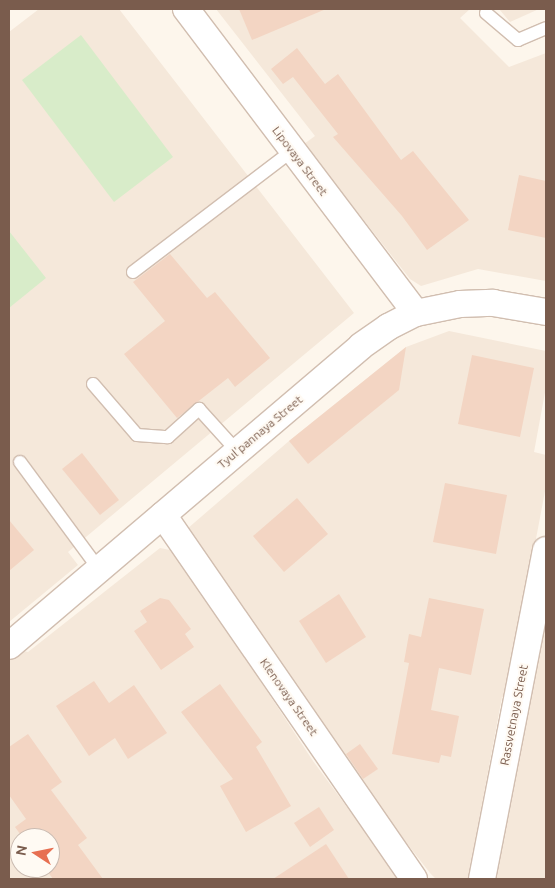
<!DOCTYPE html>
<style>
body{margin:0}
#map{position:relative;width:555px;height:888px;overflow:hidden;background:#fdf6ec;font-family:Ubuntu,sans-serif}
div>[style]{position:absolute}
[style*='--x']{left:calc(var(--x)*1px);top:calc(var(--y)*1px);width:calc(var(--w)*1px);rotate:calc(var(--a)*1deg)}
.residential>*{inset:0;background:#f5e8da}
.green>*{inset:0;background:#d8ecc9}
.building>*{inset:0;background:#f3d5c3}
.roads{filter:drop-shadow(1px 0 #d1beb0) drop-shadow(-1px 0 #d1beb0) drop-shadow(0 1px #d1beb0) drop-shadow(0 -1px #d1beb0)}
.lane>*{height:12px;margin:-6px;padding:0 6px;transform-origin:6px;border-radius:6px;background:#fff}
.street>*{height:26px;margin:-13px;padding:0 13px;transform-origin:13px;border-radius:13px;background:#fff}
span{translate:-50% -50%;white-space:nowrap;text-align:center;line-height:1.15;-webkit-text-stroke:4px #fffaf3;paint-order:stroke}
.street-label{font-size:12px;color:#7a5c4d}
.frame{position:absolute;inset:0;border:10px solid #7a5c4d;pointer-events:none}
.north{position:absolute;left:10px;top:828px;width:50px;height:50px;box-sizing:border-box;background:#fffaf3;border:1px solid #cabbb1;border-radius:50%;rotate:281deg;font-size:14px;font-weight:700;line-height:20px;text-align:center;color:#7a5c4d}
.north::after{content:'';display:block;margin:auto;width:18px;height:22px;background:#e76f51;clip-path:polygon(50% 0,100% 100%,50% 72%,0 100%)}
</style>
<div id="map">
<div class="residential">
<i style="clip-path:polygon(39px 9px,119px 9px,354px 313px,68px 552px,78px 565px,9px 622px,9px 32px)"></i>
<i style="clip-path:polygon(216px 9px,470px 9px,460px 18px,509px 67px,546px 53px,546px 281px,478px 269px,421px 286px,410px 279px,304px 144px,315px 136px)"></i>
<i style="clip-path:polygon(499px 9px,539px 9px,510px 22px)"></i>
<i style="clip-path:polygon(449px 331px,546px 351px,546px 387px,534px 452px,546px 455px,546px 486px,506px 697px,502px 697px,468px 879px,436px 879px,430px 873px,359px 782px,187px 529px,289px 441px,406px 347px)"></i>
<i style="clip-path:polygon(evenodd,160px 548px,175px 551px,313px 761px,400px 879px,9px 879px,9px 659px,20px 650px,28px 652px,160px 548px,20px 838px,50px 838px,50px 868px,20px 868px,20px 838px)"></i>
<i style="clip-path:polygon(546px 612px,546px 879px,496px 879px)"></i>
</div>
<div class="green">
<i style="clip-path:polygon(81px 35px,173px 157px,114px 202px,22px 80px)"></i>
<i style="clip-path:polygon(9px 231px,46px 278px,9px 308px)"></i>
</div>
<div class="building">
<i style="clip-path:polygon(239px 9px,326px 9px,252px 40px)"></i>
<i style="clip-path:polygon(297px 48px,325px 84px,338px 74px,401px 160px,413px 151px,469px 220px,427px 250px,402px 216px,333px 137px,338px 134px,293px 77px,283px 84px,271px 69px)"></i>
<i style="clip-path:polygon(519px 175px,546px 181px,546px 238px,508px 230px)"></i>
<i style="clip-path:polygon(170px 254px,207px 298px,215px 292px,270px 358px,235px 387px,228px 378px,177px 418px,124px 354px,165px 321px,133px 282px)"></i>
<i style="clip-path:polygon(406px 347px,399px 390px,308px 464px,289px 441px)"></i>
<i style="clip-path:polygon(472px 355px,534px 368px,520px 437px,458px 424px)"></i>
<i style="clip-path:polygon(82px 453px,119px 500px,100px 515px,62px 469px)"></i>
<i style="clip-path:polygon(445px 483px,507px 495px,496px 554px,433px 542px)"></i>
<i style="clip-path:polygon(297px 498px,328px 534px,284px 572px,253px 536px)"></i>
<i style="clip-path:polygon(9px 520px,34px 550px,9px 571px)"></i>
<i style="clip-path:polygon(339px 594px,366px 637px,326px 663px,299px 621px)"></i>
<i style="clip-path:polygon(160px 598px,169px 600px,191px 629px,185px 634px,194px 647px,161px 670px,134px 631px,147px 622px,140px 611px)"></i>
<i style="clip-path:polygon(429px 598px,484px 609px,471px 675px,439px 668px,431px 710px,459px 716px,451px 757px,441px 755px,439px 763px,392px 754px,409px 663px,404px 662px,409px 634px,421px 637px)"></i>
<i style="clip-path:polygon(94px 681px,109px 703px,134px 685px,167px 733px,128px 759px,115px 738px,89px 756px,56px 706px)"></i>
<i style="clip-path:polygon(220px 684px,262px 742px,256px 747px,291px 806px,246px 832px,220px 786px,233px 779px,181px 712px)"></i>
<i style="clip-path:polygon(28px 734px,62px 782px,51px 790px,87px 838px,78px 845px,103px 879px,53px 879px,45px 868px,50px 868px,50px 838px,23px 838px,15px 827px,26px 819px,9px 795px,9px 747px)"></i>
<i style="clip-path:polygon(360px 744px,378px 769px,363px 779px,346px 754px)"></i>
<i style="clip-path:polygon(319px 807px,334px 830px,310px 847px,294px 823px)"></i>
<i style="clip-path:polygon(326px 844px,349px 879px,273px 879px)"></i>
</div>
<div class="roads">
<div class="lane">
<i style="--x:486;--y:13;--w:42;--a:40.2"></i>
<i style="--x:518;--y:40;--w:30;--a:-23"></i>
<i style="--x:133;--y:272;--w:200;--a:-37.3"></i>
<i style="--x:93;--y:384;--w:67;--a:49.2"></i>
<i style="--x:137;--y:435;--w:31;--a:4"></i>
<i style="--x:168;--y:437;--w:42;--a:-42.1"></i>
<i style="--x:199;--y:409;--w:57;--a:47.9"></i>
<i style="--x:20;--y:462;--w:133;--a:53.6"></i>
</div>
<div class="street">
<i style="--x:186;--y:9;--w:381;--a:52.9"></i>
<i style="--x:163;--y:515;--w:442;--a:55.4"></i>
<i style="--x:9;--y:646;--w:462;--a:-40.4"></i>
<i style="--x:361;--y:346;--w:33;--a:-35"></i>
<i style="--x:388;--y:327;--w:31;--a:-27"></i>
<i style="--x:416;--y:313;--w:45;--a:-11.6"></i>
<i style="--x:460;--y:304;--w:33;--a:-2"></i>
<i style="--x:493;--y:303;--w:54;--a:9.6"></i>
<i style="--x:482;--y:879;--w:335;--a:-79"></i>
</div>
</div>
<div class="street-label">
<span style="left:300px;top:161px;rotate:53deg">Lipovaya Street</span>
<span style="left:260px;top:432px;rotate:-40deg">Tyul'pannaya Street</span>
<span style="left:289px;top:697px;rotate:55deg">Klenovaya Street</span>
<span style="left:514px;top:715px;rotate:-79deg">Rassvetnaya Street</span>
</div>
<div class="frame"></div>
<div class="north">N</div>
</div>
